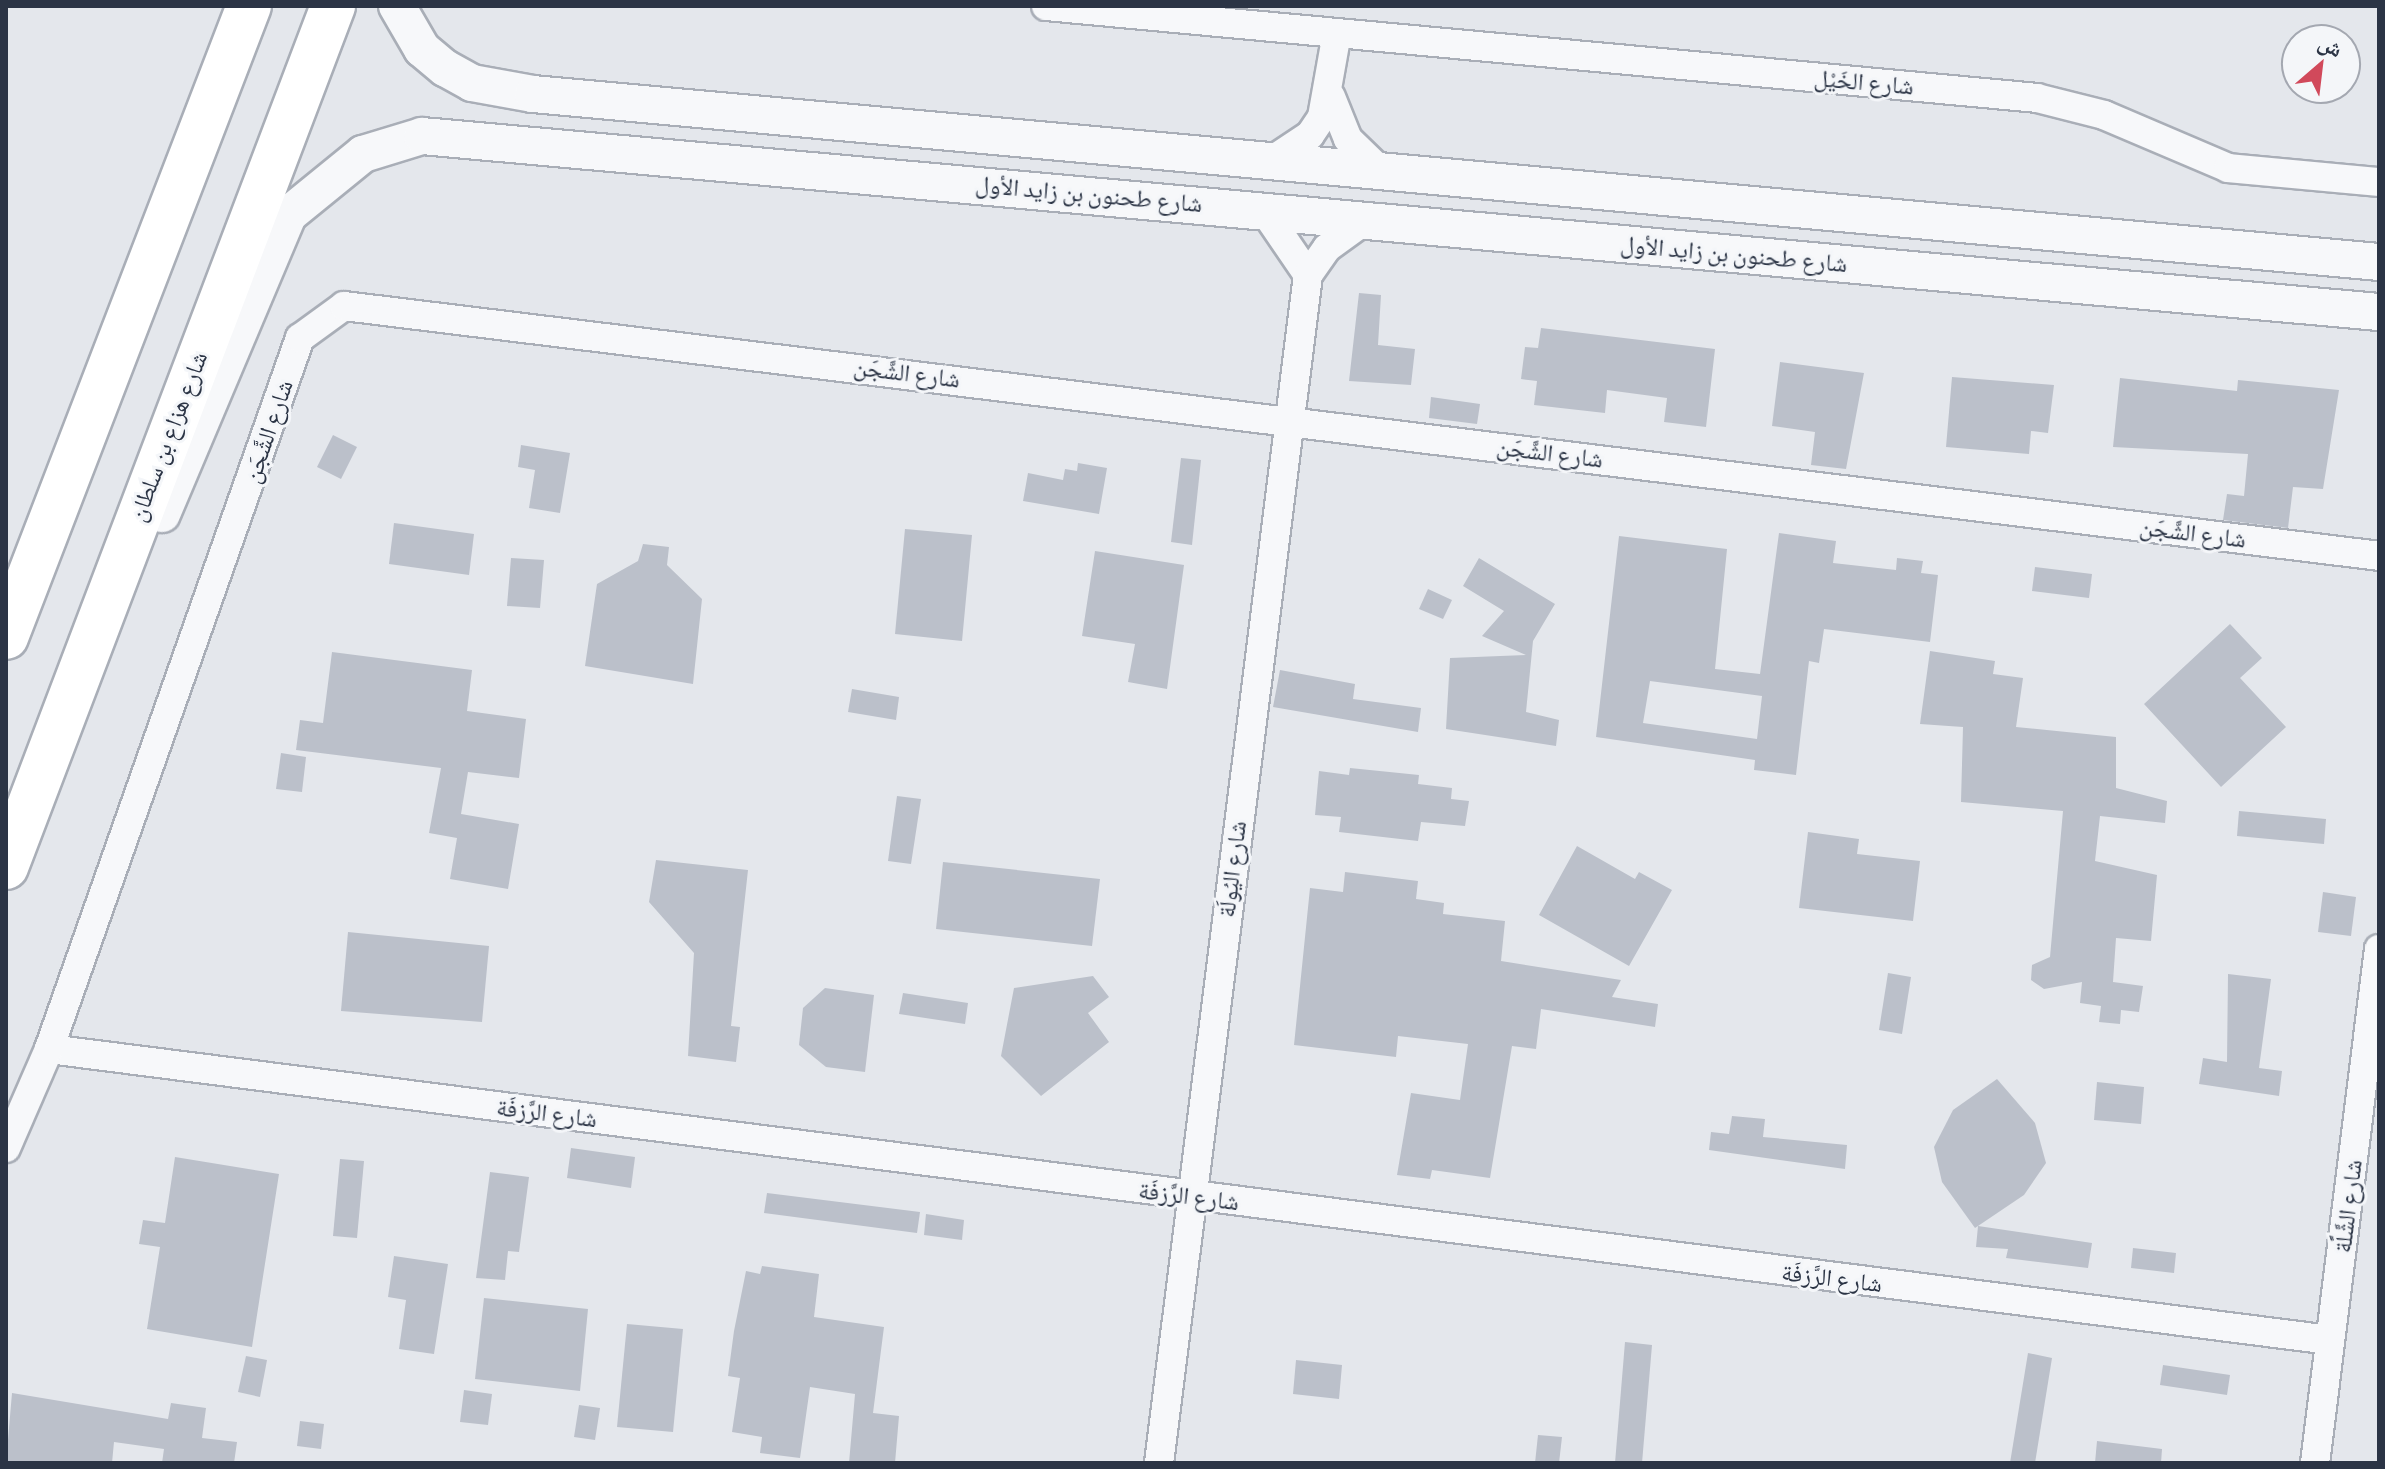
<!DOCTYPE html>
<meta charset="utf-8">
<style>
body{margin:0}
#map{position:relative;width:2385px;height:1469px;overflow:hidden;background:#e4e7ec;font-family:Barlow,"Noto Naskh Arabic",sans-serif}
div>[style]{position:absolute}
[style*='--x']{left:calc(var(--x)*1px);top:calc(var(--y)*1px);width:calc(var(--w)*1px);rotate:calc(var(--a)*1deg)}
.building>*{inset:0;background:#bbc0ca}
.roads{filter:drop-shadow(2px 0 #a9aeb7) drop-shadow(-2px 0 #a9aeb7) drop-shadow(0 2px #a9aeb7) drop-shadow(0 -2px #a9aeb7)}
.minor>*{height:28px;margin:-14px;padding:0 14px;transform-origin:14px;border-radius:14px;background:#f7f8fa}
.tertiary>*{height:36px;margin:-18px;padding:0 18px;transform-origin:18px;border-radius:18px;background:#f7f8fa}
.primary>*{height:44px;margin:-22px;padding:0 22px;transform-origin:22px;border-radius:22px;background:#fff}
span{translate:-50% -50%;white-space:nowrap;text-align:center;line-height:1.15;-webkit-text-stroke:6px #f4f6f9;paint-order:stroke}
.street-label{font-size:24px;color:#2b3445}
.frame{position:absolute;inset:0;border:8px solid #2b3445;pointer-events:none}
.north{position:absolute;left:2281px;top:24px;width:80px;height:80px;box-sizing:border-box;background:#f4f6f9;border:2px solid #a4a8b1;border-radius:50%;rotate:28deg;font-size:22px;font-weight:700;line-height:32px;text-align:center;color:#2b3445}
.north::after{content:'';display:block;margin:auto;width:28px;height:36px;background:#d1495b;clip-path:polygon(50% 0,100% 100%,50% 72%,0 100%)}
</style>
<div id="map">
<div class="building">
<i style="clip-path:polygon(1359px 293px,1381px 295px,1378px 345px,1415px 349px,1411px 385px,1349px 381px)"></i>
<i style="clip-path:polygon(1541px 328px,1715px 349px,1706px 427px,1664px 422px,1667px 398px,1607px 390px,1605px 413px,1534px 405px,1537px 381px,1521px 379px,1525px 347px,1538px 348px)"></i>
<i style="clip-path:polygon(1780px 362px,1864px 373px,1846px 469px,1811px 465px,1815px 432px,1772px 426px)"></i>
<i style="clip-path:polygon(1952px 377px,2054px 385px,2048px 433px,2031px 431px,2029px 454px,1946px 447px)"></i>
<i style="clip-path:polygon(2120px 378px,2237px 391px,2238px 380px,2339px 390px,2323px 489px,2293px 487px,2288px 528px,2223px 520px,2227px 494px,2244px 496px,2248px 454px,2113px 447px)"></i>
<i style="clip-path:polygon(1431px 397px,1480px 404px,1477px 424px,1429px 418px)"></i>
<i style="clip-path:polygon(333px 435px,357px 447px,341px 479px,317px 467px)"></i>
<i style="clip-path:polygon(521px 445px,570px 453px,560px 513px,529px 508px,535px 470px,518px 467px)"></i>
<i style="clip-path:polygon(1181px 458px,1201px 460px,1192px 545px,1171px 542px)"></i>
<i style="clip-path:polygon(1078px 463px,1107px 468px,1099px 514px,1023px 501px,1028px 473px,1063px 480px,1065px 469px,1077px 471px)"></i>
<i style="clip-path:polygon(394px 523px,474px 534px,469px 575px,389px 564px)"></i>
<i style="clip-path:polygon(905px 529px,972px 535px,962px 641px,895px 634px)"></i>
<i style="clip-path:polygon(evenodd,1779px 533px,1836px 541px,1833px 563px,1896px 570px,1897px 558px,1923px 561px,1921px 573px,1938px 575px,1930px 642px,1824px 629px,1819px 663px,1809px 661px,1796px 775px,1754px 770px,1755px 760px,1596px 737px,1619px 536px,1727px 549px,1715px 669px,1760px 674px,1779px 533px,1650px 681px,1762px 696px,1757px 739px,1643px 723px,1650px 681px)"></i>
<i style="clip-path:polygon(643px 544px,669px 547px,667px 565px,702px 599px,693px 684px,585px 666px,597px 584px,638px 561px)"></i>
<i style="clip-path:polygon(1095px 551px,1184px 565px,1167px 689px,1128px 682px,1135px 644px,1082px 636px)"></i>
<i style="clip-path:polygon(511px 558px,544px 560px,540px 608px,507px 606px)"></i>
<i style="clip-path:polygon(1479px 558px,1555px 604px,1533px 641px,1526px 712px,1559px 720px,1556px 746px,1446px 729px,1450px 658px,1526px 655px,1482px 636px,1504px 611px,1463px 586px)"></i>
<i style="clip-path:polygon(2035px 567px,2092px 574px,2089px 598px,2032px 591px)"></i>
<i style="clip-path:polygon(1428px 589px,1452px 600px,1443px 619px,1419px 609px)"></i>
<i style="clip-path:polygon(2230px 624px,2262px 658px,2240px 678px,2286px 727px,2221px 787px,2144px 704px)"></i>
<i style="clip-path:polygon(1930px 651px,1995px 661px,1993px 674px,2023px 678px,2016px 727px,2116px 737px,2116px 788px,2167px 801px,2165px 823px,2100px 816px,2095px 861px,2157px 875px,2151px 941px,2116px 938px,2113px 982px,2143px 986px,2139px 1012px,2121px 1010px,2120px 1024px,2099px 1022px,2101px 1006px,2080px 1003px,2082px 982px,2044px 989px,2031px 980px,2032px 965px,2050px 957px,2063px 811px,1961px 802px,1963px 727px,1920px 724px)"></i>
<i style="clip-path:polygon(332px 652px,472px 670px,467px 711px,526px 719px,519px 778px,468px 772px,461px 814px,519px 824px,508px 889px,450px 879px,457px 838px,429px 833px,441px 768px,296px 750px,300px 720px,323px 723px)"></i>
<i style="clip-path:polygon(1280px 670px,1355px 684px,1353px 699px,1421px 708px,1418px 732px,1273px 707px)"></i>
<i style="clip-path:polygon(852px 689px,899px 697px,896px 720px,848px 712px)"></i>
<i style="clip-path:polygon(281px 753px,306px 757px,302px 792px,276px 789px)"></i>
<i style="clip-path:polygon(1350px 768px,1419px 775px,1418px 784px,1452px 788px,1451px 799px,1469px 801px,1465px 826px,1421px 822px,1418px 841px,1339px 832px,1341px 817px,1315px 815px,1319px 771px,1349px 775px)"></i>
<i style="clip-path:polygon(897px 796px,921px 799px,911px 864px,888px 861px)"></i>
<i style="clip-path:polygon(2239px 811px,2326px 819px,2324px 844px,2237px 836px)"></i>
<i style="clip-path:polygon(1808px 832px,1859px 839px,1857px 854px,1920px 861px,1913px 921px,1799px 908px)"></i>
<i style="clip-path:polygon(1577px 846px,1635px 879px,1639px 872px,1672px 890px,1629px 966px,1539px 915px)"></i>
<i style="clip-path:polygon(656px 860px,748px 870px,731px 1026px,740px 1027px,736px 1062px,688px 1056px,694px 953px,649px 902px)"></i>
<i style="clip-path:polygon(943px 862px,1100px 879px,1092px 946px,936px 929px)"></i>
<i style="clip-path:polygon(1345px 872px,1418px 881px,1416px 899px,1444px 903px,1443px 914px,1505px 921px,1501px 961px,1621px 980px,1612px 997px,1658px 1004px,1655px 1027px,1541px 1009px,1536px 1049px,1512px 1046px,1490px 1178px,1432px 1170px,1430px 1179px,1397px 1175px,1411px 1093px,1460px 1100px,1468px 1044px,1398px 1036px,1396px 1057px,1294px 1045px,1310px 888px,1343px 892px)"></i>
<i style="clip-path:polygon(2323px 892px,2356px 897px,2351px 936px,2318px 932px)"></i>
<i style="clip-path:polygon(348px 932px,489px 946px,482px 1022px,341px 1011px)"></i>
<i style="clip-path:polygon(1888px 973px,1911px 977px,1902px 1034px,1879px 1030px)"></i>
<i style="clip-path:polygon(2228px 974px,2271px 979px,2259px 1068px,2282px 1071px,2279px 1096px,2199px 1084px,2203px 1058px,2227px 1062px)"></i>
<i style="clip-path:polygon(1093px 976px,1109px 997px,1088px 1013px,1109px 1042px,1041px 1096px,1001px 1056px,1014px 988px)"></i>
<i style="clip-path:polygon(825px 988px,874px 995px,865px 1072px,826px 1067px,799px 1045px,803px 1008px)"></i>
<i style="clip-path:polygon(903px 993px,968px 1003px,965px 1024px,899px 1014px)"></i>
<i style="clip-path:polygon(1997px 1079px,2035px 1123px,2046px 1163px,2024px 1195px,1975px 1228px,1942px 1182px,1934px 1147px,1953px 1110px)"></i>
<i style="clip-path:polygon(2097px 1082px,2144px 1087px,2141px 1124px,2094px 1120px)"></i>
<i style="clip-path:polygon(1732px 1116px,1765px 1119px,1763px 1137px,1847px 1145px,1845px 1169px,1709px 1150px,1711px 1132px,1729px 1134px)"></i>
<i style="clip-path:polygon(571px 1148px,635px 1157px,631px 1188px,567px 1178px)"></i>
<i style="clip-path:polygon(175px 1157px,279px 1174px,252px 1347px,147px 1329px,160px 1247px,139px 1244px,143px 1220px,165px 1223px)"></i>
<i style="clip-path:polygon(340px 1159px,364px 1161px,357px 1238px,333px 1236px)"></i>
<i style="clip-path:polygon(490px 1172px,529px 1177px,519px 1252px,508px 1251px,505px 1280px,476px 1278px)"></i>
<i style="clip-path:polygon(767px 1193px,920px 1212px,917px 1233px,764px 1213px)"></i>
<i style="clip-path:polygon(926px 1214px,964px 1220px,962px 1240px,924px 1235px)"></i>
<i style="clip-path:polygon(1978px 1226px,2092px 1243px,2088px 1268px,2006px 1258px,2008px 1249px,1976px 1247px)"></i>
<i style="clip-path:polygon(2133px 1248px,2176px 1253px,2174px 1273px,2131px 1268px)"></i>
<i style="clip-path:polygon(394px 1256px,448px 1264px,434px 1354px,399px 1349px,406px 1300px,388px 1297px)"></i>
<i style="clip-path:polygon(762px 1266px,819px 1274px,814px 1317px,884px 1327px,873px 1413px,899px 1416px,895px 1463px,849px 1463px,855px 1394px,810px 1387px,800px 1458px,760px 1453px,762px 1437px,732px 1432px,740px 1378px,728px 1376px,734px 1331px,746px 1271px,760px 1274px)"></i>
<i style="clip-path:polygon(484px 1298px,588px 1309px,580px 1391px,475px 1379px)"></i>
<i style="clip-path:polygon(627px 1324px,683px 1329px,673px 1432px,617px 1427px)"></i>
<i style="clip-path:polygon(1625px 1342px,1652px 1345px,1642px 1463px,1615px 1463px)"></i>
<i style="clip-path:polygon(2028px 1353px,2052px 1358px,2035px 1463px,2010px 1463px)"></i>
<i style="clip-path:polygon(246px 1356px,267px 1360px,260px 1397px,238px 1392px)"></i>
<i style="clip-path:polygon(1296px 1360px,1342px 1365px,1339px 1399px,1293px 1394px)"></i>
<i style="clip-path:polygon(2163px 1365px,2230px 1375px,2227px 1395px,2160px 1385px)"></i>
<i style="clip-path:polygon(464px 1390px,492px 1394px,488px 1425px,460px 1422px)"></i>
<i style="clip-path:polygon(12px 1393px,168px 1419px,171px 1403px,206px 1408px,202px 1438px,237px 1442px,234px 1463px,162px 1463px,164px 1449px,114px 1442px,112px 1463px,6px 1463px)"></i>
<i style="clip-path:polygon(579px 1405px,600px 1408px,595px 1440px,574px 1437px)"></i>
<i style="clip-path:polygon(300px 1421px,324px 1424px,321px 1449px,297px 1446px)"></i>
<i style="clip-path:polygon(1538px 1435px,1562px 1437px,1559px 1463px,1535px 1463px)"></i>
<i style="clip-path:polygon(2097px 1441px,2162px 1449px,2161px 1463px,2095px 1463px)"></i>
</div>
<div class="roads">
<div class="minor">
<i style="--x:1046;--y:6;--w:995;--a:5.3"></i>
<i style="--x:2037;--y:98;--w:69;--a:14.2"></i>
<i style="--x:2104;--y:115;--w:135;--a:23.1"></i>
<i style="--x:2228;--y:168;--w:152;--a:5.3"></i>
<i style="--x:1331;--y:97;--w:45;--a:68"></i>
<i style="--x:1348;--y:139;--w:46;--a:44.1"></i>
<i style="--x:1274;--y:159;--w:43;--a:-33.7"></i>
<i style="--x:1310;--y:135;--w:22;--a:-56"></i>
<i style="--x:1322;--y:117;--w:85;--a:-79.9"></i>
<i style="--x:1263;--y:209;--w:80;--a:55.7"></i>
<i style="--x:49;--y:1049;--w:2299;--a:7.27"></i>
<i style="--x:6;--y:1148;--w:108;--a:-66.5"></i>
<i style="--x:49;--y:1049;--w:754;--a:-70.56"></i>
<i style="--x:300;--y:338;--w:54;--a:-36"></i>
<i style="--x:344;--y:306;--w:2050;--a:7"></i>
<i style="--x:1159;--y:1463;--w:1197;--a:-82.85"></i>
<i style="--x:1308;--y:275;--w:33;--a:-55"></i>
<i style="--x:1327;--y:248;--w:49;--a:-35.9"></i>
<i style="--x:2315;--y:1463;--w:518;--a:-82.9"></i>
</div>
<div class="tertiary">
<i style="--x:397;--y:6;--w:50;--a:59.8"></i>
<i style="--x:422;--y:49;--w:30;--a:40"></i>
<i style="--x:445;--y:68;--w:31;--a:29"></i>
<i style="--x:472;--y:83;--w:62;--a:10.2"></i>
<i style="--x:533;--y:94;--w:1854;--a:5.2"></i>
<i style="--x:162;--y:514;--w:324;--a:-67.1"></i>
<i style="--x:288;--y:215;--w:97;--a:-39.1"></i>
<i style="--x:363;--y:154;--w:62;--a:-17"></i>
<i style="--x:422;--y:136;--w:1965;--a:5.14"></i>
</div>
<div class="primary">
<i style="--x:6;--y:637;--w:676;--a:-68.94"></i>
<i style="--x:6;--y:867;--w:921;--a:-69.2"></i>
</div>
</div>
<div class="street-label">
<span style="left:1864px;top:81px;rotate:5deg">شارع الخَيْل</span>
<span style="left:1089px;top:193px;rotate:5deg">شارع طحنون بن زايد الأول</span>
<span style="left:1734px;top:253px;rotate:5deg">شارع طحنون بن زايد الأول</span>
<span style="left:907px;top:372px;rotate:7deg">شارع الشَّجَن</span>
<span style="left:267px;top:431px;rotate:-71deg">شارع الشَّجَن</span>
<span style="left:167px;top:436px;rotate:-69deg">شارع هزاع بن سلطان</span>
<span style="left:1550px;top:452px;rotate:7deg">شارع الشَّجَن</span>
<span style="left:2193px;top:532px;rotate:7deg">شارع الشَّجَن</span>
<span style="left:1231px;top:869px;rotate:-83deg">شارع اليُولَة</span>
<span style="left:547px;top:1112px;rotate:7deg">شارع الرَّزفَة</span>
<span style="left:1189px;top:1195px;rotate:7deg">شارع الرَّزفَة</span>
<span style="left:2347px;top:1206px;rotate:-83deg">شارع الشَّلَّة</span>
<span style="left:1832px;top:1277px;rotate:7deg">شارع الرَّزفَة</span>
</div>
<div class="frame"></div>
<div class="north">ش</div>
</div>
